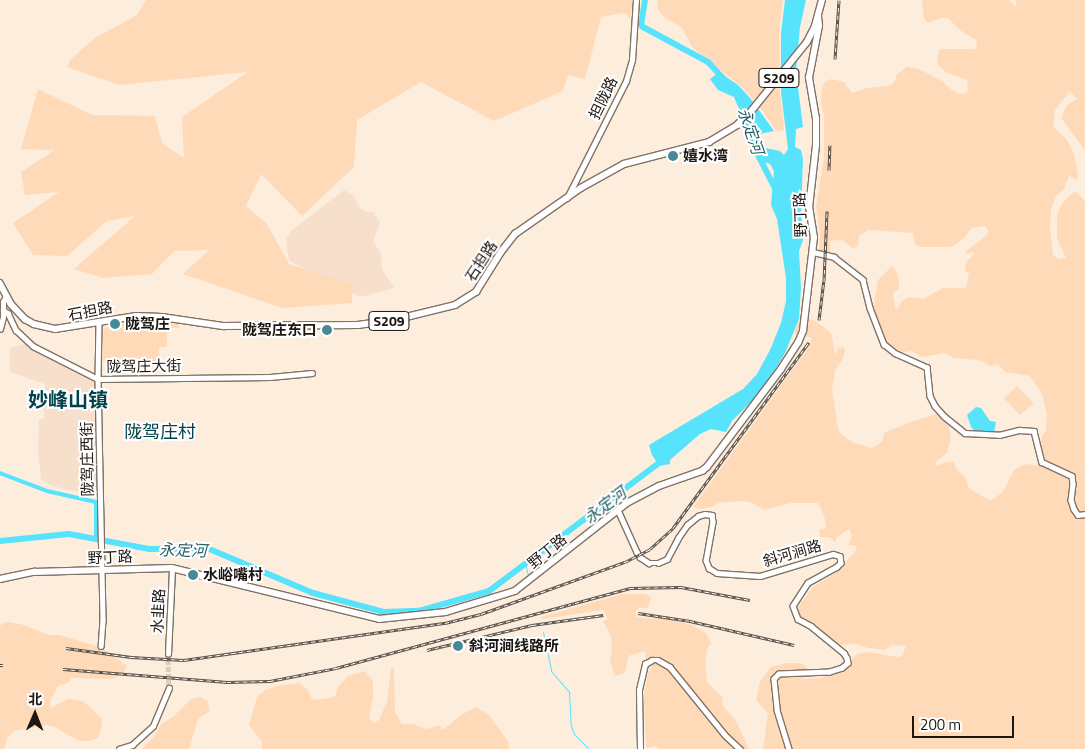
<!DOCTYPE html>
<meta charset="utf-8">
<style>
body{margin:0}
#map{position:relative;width:1085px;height:749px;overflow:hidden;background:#fdeddd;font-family:"Titillium Web","Noto Sans SC",sans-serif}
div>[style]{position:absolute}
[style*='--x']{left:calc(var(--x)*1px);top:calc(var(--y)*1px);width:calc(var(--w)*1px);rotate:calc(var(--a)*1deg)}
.built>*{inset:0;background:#f6dfcb}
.green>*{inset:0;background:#fedab9}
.water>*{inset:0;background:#58e3fd}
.stream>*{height:1px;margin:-0.5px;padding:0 0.5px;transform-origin:0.5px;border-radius:0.5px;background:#58e3fd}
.canal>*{height:4px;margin:-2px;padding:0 2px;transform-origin:2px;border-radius:2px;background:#58e3fd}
.river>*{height:6px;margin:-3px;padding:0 3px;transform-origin:3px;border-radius:3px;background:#58e3fd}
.minor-tunnel>*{height:4.5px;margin-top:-2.25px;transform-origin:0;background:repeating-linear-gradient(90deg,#dbcdbf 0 4.5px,transparent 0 6.5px)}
.roads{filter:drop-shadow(1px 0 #817265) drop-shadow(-1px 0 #817265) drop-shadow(0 1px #817265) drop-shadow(0 -1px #817265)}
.minor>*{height:4.5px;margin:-2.25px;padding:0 2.25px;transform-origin:2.25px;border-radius:2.25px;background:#fff}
.major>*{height:5.5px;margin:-2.75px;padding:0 2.75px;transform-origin:2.75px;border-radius:2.75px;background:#fff}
.rail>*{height:3px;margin-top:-1.5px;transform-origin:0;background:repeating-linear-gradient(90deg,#fff 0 4px,#574f47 0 8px);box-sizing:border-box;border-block:1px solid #574f47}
.dots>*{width:14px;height:14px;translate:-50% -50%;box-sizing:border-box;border:2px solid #fff;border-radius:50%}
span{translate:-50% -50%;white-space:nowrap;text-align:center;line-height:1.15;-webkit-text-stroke:4px #fff;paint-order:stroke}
.shield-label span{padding:1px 4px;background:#fff;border:1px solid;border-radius:4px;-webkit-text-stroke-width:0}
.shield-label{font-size:14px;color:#1d1712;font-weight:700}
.street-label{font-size:15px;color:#1d1712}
.poi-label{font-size:15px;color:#1d1712;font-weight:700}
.left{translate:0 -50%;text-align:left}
.right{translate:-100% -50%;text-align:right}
.water-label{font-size:16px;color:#27606b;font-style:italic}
.quarter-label{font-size:18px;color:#01424c}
.district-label{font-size:20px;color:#01424c;font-weight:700}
.north{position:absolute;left:10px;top:689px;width:50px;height:50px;-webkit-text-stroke:4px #fff;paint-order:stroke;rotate:1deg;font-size:14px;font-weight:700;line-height:20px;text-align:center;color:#1d1712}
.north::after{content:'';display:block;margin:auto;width:18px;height:22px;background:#1d1712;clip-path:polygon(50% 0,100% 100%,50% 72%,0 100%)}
.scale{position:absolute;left:912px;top:716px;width:102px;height:22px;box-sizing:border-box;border:2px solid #1d1712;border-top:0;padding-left:6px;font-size:15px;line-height:18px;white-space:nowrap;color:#1d1712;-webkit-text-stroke:4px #fff;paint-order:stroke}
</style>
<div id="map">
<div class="built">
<i style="clip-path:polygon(344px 190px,353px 195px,361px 209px,366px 212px,373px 212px,380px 222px,373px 241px,381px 254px,382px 269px,394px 288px,360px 297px,289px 261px,286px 239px,291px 231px)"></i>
<i style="clip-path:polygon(25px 344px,93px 380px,98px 496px,52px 486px,41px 479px,38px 451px,39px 419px,44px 419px,45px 384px,10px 372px,10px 348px)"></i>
</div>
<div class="green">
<i style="clip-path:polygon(146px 0,633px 0,630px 19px,627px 14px,623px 13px,601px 17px,585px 79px,568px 75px,563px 91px,494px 121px,421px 82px,357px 120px,354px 167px,302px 216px,261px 174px,246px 206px,267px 224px,289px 264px,352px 285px,352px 303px,282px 308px,183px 274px,209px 250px,174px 251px,152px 274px,103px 278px,74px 269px,135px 216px,107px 221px,67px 256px,33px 255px,13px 223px,59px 192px,25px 195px,21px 172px,55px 150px,21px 149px,38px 89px,92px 115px,155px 116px,162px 143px,184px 158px,182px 117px,248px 72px,119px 85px,67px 67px,71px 59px,95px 38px,137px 15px)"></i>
<i style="clip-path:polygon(657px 0,783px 0,779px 29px,780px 91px,784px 130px,776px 131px,763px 111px,743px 88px,692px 47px,682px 28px,664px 17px,658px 9px)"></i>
<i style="clip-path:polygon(922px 0,1009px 0,1016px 7px,1016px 0,1085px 0,1085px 150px,1061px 118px,1067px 105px,1077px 99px,1070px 91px,1055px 110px,1053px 126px,1067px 140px,1074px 154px,1078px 176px,1077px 180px,1069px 176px,1064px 189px,1056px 196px,1051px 209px,1050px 228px,1053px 255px,1059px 259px,1066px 258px,1057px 238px,1057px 215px,1063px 202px,1075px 191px,1085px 201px,1085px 749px,763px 749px,768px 714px,756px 700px,760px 682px,771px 667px,786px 663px,799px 663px,805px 665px,808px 670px,803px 679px,820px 678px,841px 671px,857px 654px,869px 652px,898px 657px,902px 656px,906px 646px,893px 645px,885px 650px,868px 648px,856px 644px,838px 645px,799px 617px,797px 609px,813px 587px,837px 572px,856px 550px,856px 546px,848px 545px,852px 536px,849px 529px,836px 538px,836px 543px,829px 537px,820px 537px,819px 530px,826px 528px,826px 526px,824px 515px,818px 503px,790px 503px,764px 510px,750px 502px,740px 501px,718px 503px,712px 507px,700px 509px,693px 507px,806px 351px,812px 338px,794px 333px,799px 319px,814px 320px,829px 331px,832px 336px,835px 356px,838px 348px,844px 347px,845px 351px,842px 360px,835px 371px,832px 389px,838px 429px,842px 435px,854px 443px,872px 448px,882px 442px,884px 433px,908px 423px,939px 413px,948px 423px,951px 437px,947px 453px,936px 462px,936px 466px,946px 462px,954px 462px,957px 470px,965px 477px,969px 488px,987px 499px,992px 500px,1003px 492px,1014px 470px,1025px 464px,1043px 466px,1041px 441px,1042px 435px,1046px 431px,1047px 414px,1042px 394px,1030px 376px,1005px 372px,998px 364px,991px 366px,979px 360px,954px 358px,944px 353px,922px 357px,912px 351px,898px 353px,886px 344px,873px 309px,878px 280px,891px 267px,893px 267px,898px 275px,899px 282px,899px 290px,894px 291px,893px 295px,896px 310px,902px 301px,909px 297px,923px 299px,943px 288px,966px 288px,969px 272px,965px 272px,966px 262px,974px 254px,972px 252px,966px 254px,965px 252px,987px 235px,988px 230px,985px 226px,972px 228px,963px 239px,951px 247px,921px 247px,915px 245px,913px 233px,868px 230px,859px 236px,858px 246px,853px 249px,844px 241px,839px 240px,830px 241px,830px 253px,819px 250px,820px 234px,816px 207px,824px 157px,824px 116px,821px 102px,822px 88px,825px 82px,831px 79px,844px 82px,852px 93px,867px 88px,888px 86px,894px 83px,897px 74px,907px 67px,919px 69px,944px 82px,946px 86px,957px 93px,965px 94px,968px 91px,967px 80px,945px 72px,938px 64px,937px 59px,940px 49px,975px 49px,977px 46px,976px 40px,961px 31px,948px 18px,941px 18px,928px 23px,924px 19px)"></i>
<i style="clip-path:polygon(148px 319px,179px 323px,179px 328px,159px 328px,167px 329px,167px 347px,159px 347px,159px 361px,100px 361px,104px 328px,134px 320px)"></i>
<i style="clip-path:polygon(1017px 386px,1034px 403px,1020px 415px,1004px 398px)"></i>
<i style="clip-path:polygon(622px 594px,645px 594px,651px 597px,648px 608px,639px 608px,635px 612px,637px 617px,654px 619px,654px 616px,692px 625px,706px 633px,711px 643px,707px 649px,705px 663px,707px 682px,722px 697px,723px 706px,736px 721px,749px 749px,660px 749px,656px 746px,646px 748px,644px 695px,648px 673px,653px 666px,646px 660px,645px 651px,628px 656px,625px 673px,615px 676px,610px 661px,612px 650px,611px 636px,603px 621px,608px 619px,603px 610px,542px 619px,541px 617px)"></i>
<i style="clip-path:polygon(8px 622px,24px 625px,49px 635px,60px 635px,93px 645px,107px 651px,127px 666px,123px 673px,112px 679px,71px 678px,68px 683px,58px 686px,51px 699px,50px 708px,68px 699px,82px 701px,88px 705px,102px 719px,101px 729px,98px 737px,91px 741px,79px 741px,55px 727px,47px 725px,14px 731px,7px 738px,4px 749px,0 749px,0 626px,3px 623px)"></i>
<i style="clip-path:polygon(391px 668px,394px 668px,394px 673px,395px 712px,402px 724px,413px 724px,426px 729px,440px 725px,441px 729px,444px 729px,461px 715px,476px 707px,488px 714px,508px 741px,509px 749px,262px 749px,262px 742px,249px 725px,257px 697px,264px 691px,276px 686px,299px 683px,308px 690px,312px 700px,324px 699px,335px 696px,338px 687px,348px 676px,365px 671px,373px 681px,373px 696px,369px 718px,374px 723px,379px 720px,387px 702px)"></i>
<i style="clip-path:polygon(201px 697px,208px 702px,210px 711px,198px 719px,189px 749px,142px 749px,156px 734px,161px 724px,173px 717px,191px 699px)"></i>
</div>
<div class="water">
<i style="clip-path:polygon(785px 0,806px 0,800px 27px,796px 71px,803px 127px,796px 129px,795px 147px,801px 150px,803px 159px,801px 214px,803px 240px,799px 251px,801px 288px,799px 319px,785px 353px,776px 368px,756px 397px,732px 421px,726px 432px,711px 429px,700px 434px,670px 460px,670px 464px,659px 466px,652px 455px,649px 445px,743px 389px,757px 374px,770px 350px,781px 323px,786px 301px,786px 278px,777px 219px,771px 205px,774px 171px,770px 164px,758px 160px,754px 154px,761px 147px,780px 151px,784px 155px,788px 149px,781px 92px,781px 33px)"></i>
<i style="clip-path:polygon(719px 72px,738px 85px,751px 99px,774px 131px,750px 136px,734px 97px,718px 90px,710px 79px)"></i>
<i style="clip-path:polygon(976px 407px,981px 408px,990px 421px,996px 422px,994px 433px,974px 430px,971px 427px,967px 415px)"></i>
</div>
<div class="stream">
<i style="--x:525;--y:563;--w:12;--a:76"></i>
<i style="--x:543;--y:632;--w:40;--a:78"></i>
<i style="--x:551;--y:671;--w:28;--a:49"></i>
<i style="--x:569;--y:692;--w:34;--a:87"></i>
<i style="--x:571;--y:726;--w:9;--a:69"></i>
<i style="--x:574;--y:734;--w:21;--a:45"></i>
</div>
<div class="canal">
<i style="--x:0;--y:473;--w:50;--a:21"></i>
<i style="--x:47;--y:491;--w:50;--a:12.7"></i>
<i style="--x:96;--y:502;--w:36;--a:90"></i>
</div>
<div class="river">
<i style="--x:645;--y:0;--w:24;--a:99"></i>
<i style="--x:641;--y:24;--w:4;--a:56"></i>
<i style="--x:643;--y:27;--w:74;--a:28.3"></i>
<i style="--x:708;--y:62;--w:22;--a:47"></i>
<i style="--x:750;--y:128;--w:30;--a:73"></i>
<i style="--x:759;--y:157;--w:39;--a:63"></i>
<i style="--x:0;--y:541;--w:69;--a:-5.8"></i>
<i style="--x:69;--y:534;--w:81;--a:10.6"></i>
<i style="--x:149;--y:549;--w:58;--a:-1"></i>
<i style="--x:207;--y:548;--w:115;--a:23"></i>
<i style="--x:313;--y:593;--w:73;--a:15"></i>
<i style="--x:384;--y:612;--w:35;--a:-2"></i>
<i style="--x:419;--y:611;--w:73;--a:-15.9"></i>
<i style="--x:489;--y:591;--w:218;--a:-37"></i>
</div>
<div class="minor-tunnel">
<i style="--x:168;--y:654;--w:34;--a:88"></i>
</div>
<div class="roads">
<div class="minor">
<i style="--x:567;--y:198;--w:131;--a:-63.2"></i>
<i style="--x:626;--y:81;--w:22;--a:-74"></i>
<i style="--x:632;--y:60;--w:60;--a:-86.2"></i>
<i style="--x:813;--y:252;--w:22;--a:13"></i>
<i style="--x:834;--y:257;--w:37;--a:38"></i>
<i style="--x:863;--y:280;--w:29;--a:76"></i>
<i style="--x:870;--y:308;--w:39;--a:69"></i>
<i style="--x:884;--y:344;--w:14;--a:39"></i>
<i style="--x:895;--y:353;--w:35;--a:24"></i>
<i style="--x:927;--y:367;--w:29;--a:84"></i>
<i style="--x:930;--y:396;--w:11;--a:63"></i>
<i style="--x:935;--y:406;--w:13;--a:48"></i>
<i style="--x:944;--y:416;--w:27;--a:39"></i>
<i style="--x:965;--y:433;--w:34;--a:3"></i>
<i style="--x:999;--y:435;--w:21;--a:-14"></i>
<i style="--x:1019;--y:430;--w:15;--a:4"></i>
<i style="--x:1034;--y:431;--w:32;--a:76"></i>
<i style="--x:1042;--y:462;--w:33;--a:25"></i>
<i style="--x:1072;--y:476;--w:8;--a:83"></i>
<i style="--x:1073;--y:484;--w:16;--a:97"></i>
<i style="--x:1071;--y:500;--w:9;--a:72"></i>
<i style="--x:1074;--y:509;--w:7;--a:56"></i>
<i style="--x:1078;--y:515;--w:7;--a:-8"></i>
<i style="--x:3;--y:310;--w:6;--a:31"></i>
<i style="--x:8;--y:313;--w:19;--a:65"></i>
<i style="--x:16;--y:330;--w:23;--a:43"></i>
<i style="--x:33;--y:346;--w:73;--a:26.9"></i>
<i style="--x:98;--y:379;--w:172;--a:-0.7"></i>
<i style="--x:270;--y:377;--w:42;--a:-5.4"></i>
<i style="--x:99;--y:322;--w:57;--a:91"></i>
<i style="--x:98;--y:379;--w:241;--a:88.8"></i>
<i style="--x:103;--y:620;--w:26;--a:94"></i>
<i style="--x:0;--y:329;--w:12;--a:-76"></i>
<i style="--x:3;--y:317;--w:15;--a:-90"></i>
<i style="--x:3;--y:302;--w:7;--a:-63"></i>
<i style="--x:618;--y:510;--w:46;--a:65.7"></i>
<i style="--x:637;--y:552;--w:6;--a:59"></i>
<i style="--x:640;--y:557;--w:11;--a:34"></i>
<i style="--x:649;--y:563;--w:9;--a:0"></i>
<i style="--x:658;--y:563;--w:10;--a:-24"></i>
<i style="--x:667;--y:559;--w:24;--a:-62"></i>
<i style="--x:678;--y:538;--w:16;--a:-55"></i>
<i style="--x:687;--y:525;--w:14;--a:-39"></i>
<i style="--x:698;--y:516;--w:7;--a:-16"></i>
<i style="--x:705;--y:514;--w:7;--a:8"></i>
<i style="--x:712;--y:515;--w:7;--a:82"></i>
<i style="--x:713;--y:522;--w:39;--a:100"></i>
<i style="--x:706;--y:560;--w:9;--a:69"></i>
<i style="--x:709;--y:568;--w:9;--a:32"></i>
<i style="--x:717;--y:573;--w:43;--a:4"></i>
<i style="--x:760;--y:576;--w:76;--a:-16.8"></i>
<i style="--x:833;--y:554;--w:7;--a:16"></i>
<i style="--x:840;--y:556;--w:7;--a:82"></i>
<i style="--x:841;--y:563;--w:6;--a:135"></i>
<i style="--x:837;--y:567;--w:33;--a:151"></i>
<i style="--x:808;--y:583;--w:27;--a:123"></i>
<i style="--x:793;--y:606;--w:14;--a:69"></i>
<i style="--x:798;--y:619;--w:15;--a:28"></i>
<i style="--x:811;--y:626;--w:43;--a:39.3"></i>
<i style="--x:844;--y:653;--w:6;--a:59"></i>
<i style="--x:847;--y:658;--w:5;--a:79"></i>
<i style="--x:848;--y:663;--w:8;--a:140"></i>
<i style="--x:842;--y:668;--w:13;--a:162"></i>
<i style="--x:830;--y:672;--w:51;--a:177.8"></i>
<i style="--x:779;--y:674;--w:7;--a:135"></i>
<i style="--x:774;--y:679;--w:31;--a:84"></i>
<i style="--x:777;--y:710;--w:41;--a:72.9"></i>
<i style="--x:168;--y:654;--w:86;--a:-87.3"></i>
<i style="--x:119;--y:749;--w:14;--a:-17"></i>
<i style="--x:132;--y:745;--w:28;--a:-42"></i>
<i style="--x:153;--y:726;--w:41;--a:-67.2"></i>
<i style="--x:640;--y:749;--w:59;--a:-91"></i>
<i style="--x:639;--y:690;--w:27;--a:-77"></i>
<i style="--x:645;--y:664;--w:8;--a:-30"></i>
<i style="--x:652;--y:660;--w:6;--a:0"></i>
<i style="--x:658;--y:660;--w:14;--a:30"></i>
<i style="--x:670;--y:667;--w:87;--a:51"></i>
<i style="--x:725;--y:735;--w:21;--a:43"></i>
</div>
<div class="major">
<i style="--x:0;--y:283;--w:24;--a:62"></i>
<i style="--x:11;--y:304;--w:21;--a:47"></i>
<i style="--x:25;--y:319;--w:10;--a:29"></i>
<i style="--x:34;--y:324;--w:22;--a:13"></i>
<i style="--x:55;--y:329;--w:82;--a:-9.1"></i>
<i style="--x:136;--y:316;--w:26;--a:2"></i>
<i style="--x:162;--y:317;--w:63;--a:8.3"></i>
<i style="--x:224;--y:326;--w:134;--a:-0.4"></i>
<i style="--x:358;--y:325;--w:36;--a:-8"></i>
<i style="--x:394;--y:320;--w:63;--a:-13.8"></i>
<i style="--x:455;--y:305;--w:25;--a:-32"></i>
<i style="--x:476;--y:292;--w:47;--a:-58"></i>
<i style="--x:501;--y:252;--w:23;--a:-52"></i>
<i style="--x:515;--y:234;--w:80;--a:-34.9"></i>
<i style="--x:581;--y:188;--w:49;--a:-29.2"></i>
<i style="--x:624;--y:164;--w:88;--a:-14.5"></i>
<i style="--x:709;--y:142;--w:33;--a:-31"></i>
<i style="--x:737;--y:125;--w:16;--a:-43"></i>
<i style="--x:749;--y:114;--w:92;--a:-51.1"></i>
<i style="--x:807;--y:42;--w:18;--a:-63"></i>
<i style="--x:815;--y:26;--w:27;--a:-75"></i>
<i style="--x:0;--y:579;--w:35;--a:-12"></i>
<i style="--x:34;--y:572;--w:138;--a:-1.7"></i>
<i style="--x:172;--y:568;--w:213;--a:13.8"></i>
<i style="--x:379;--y:619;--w:67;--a:-6"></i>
<i style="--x:446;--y:612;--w:72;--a:-16.9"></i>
<i style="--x:515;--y:591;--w:142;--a:-38.2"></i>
<i style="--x:627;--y:503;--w:36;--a:-28"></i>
<i style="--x:659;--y:486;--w:46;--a:-19.2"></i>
<i style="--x:702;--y:471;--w:6;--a:-39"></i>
<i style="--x:707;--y:467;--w:123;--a:-52.9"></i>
<i style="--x:781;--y:369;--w:31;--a:-57"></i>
<i style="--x:798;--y:343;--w:13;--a:-67"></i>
<i style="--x:803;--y:331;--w:94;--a:-83.3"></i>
<i style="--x:814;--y:238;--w:30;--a:-99"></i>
<i style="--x:809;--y:208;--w:62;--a:-83.6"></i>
<i style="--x:816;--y:146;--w:27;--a:-90"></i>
<i style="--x:816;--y:119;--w:42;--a:-99.7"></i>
<i style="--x:809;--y:78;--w:53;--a:-79.1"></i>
<i style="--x:819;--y:26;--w:10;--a:-96"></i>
</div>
</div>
<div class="rail">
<i style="--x:835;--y:59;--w:59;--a:-86.1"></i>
<i style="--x:829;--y:170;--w:25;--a:-88"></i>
<i style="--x:819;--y:320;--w:39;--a:-83"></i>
<i style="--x:824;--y:281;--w:70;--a:-87.5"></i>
<i style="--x:638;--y:613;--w:53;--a:8.7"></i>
<i style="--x:690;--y:621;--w:107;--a:13"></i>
<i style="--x:66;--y:648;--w:66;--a:7.9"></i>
<i style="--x:131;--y:657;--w:53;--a:3.2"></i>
<i style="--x:184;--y:660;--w:264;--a:-8.1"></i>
<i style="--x:445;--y:623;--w:37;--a:-14"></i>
<i style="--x:481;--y:614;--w:153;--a:-19.9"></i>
<i style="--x:625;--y:562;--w:28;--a:-27"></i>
<i style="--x:650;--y:549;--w:31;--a:-42"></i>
<i style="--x:673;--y:528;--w:230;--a:-53.8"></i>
<i style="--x:427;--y:650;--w:108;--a:-13.4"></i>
<i style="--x:532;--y:625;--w:72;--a:-8"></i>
<i style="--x:0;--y:665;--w:3;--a:0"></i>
<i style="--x:63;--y:669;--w:165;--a:4.5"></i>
<i style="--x:227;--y:682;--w:43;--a:-1.3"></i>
<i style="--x:270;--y:681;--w:67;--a:-11.1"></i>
<i style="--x:336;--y:668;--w:305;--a:-15.2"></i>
<i style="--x:630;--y:588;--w:51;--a:-1.1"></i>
<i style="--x:681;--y:587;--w:70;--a:10.7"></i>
</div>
<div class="dots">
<i style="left:673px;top:156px;background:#468a98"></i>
<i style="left:115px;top:324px;background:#468a98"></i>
<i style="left:327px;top:330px;background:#468a98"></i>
<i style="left:193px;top:575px;background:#468a98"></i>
<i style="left:458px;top:646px;background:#468a98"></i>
</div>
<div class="shield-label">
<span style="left:779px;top:78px">S209</span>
<span style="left:389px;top:321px">S209</span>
</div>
<div class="street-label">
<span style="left:603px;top:98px;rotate:-64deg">担陇路</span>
<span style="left:800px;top:215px;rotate:-92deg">野丁路</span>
<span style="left:481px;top:261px;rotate:-57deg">石担路</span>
<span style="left:90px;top:311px;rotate:-11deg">石担路</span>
<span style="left:144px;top:366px;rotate:-1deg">陇驾庄大街</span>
<span style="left:87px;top:459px;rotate:-91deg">陇驾庄西街</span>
<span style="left:547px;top:551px;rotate:-39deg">野丁路</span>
<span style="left:792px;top:553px;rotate:-16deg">斜河涧路</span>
<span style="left:110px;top:557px;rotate:-2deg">野丁路</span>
<span style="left:158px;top:611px;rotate:-87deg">水韭路</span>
</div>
<div class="poi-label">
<span class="left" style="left:683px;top:156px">嬉水湾</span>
<span class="left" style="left:125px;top:324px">陇驾庄</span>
<span class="right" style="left:317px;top:330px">陇驾庄东口</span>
<span class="left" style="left:203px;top:575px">水峪嘴村</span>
<span class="left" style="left:469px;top:646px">斜河涧线路所</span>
</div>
<div class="water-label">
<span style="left:751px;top:131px;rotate:71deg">永定河</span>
<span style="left:605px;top:505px;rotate:-37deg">永定河</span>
<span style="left:183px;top:550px;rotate:2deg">永定河</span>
</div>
<div class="quarter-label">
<span style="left:160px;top:432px">陇驾庄村</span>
</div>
<div class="district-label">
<span style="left:68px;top:399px">妙峰山镇</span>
</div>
<div class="north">北</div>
<div class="scale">200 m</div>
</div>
